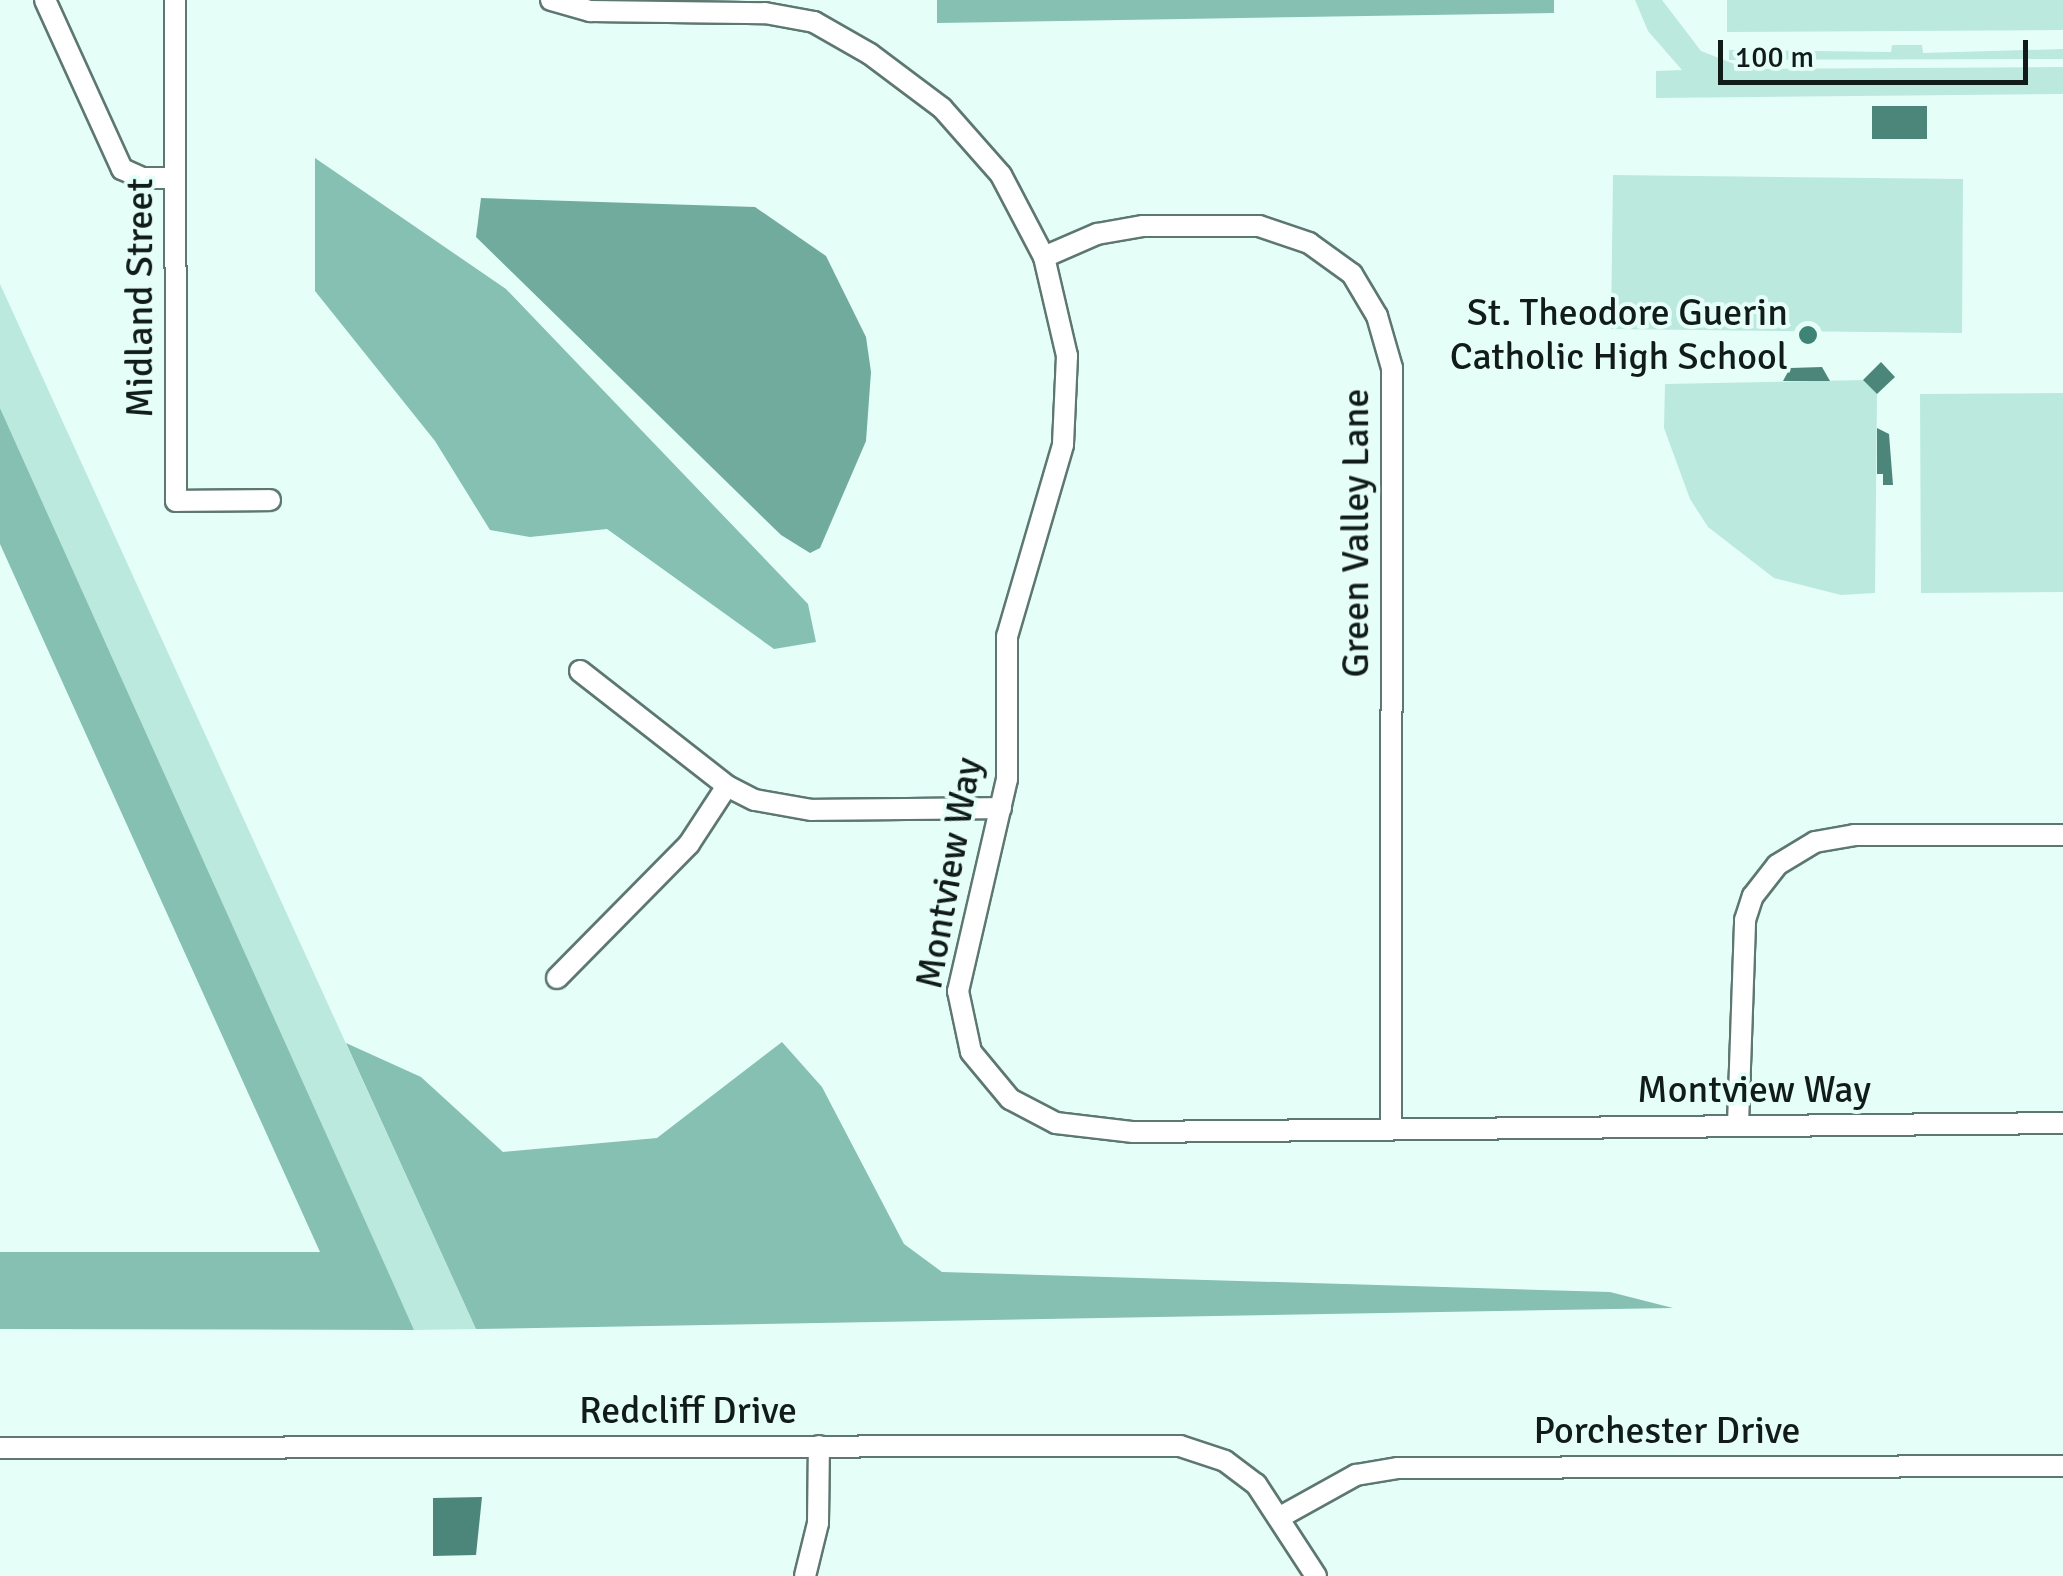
<!DOCTYPE html>
<style>
body{margin:0}
#map{position:relative;width:2063px;height:1576px;overflow:hidden;background:#e6fef8;font-family:Signika,sans-serif}
div>[style]{position:absolute}
[style*='--x']{left:calc(var(--x)*1px);top:calc(var(--y)*1px);width:calc(var(--w)*1px);rotate:calc(var(--a)*1deg)}
.green>*{inset:0;background:#bbe9de}
.forest>*{inset:0;background:#85c0b3}
.water>*{inset:0;background:#70ab9d}
.building>*{inset:0;background:#4c867a}
.roads{filter:drop-shadow(2px 0 #5d7771) drop-shadow(-2px 0 #5d7771) drop-shadow(0 2px #5d7771) drop-shadow(0 -2px #5d7771)}
.street>*{height:20px;margin:-10px;padding:0 10px;transform-origin:10px;border-radius:10px;background:#fff}
.dots>*{width:28px;height:28px;translate:-50% -50%;box-sizing:border-box;border:5px solid #e6fef8;border-radius:50%}
span{translate:-50% -50%;white-space:nowrap;text-align:center;line-height:1.15;-webkit-text-stroke:8px #e6fef8;paint-order:stroke}
.street-label{font-size:38px;color:#111c19}
.poi-label{font-size:38px;color:#111c19}
.right{translate:-100% -50%;text-align:right}
.scale{position:absolute;left:1718px;top:40px;width:310px;height:45px;box-sizing:border-box;border:5px solid #111c19;border-top:0;padding-left:12px;font-size:30px;line-height:35px;white-space:nowrap;color:#111c19;-webkit-text-stroke:8px #e6fef8;paint-order:stroke}
</style>
<div id="map">
<div class="green">
<i style="clip-path:polygon(1635px 0,1662px 0,1701px 51px,1747px 69px,2063px 67px,2063px 94px,1656px 98px,1656px 71px,1682px 70px,1648px 31px)"></i>
<i style="clip-path:polygon(1727px 0,2063px 0,2063px 30px,1727px 32px)"></i>
<i style="clip-path:polygon(1892px 45px,1922px 45px,1923px 53px,2063px 49px,2063px 59px,1729px 60px,1729px 50px,1891px 52px)"></i>
<i style="clip-path:polygon(1613px 175px,1963px 179px,1962px 333px,1611px 329px)"></i>
<i style="clip-path:polygon(0 284px,476px 1329px,414px 1330px,0 408px)"></i>
<i style="clip-path:polygon(1863px 380px,1877px 394px,1875px 593px,1841px 595px,1774px 578px,1708px 527px,1690px 499px,1664px 428px,1665px 384px)"></i>
<i style="clip-path:polygon(2063px 393px,2063px 592px,1921px 593px,1920px 394px)"></i>
</div>
<div class="forest">
<i style="clip-path:polygon(937px 0,1554px 0,1554px 13px,937px 23px)"></i>
<i style="clip-path:polygon(315px 158px,506px 289px,808px 604px,816px 642px,774px 649px,607px 529px,530px 537px,490px 530px,435px 441px,315px 291px)"></i>
<i style="clip-path:polygon(0 408px,390px 1276px,414px 1330px,0 1329px,0 1252px,320px 1252px,0 544px)"></i>
<i style="clip-path:polygon(782px 1042px,822px 1087px,904px 1244px,942px 1272px,1610px 1292px,1673px 1308px,476px 1329px,346px 1043px,421px 1077px,503px 1152px,657px 1138px)"></i>
</div>
<div class="water">
<i style="clip-path:polygon(481px 198px,755px 207px,826px 256px,866px 337px,871px 372px,866px 441px,820px 548px,810px 553px,781px 535px,476px 237px)"></i>
</div>
<div class="building">
<i style="clip-path:polygon(1872px 106px,1927px 106px,1927px 139px,1872px 139px)"></i>
<i style="clip-path:polygon(1881px 362px,1895px 377px,1877px 394px,1863px 380px)"></i>
<i style="clip-path:polygon(1822px 367px,1830px 381px,1783px 381px,1790px 368px)"></i>
<i style="clip-path:polygon(1877px 428px,1889px 434px,1893px 485px,1883px 485px,1883px 474px,1877px 474px)"></i>
<i style="clip-path:polygon(482px 1497px,476px 1555px,433px 1556px,433px 1498px)"></i>
</div>
<div class="roads">
<div class="street">
<i style="--x:45;--y:0;--w:186;--a:65.5"></i>
<i style="--x:122;--y:169;--w:22;--a:24"></i>
<i style="--x:142;--y:178;--w:33;--a:0"></i>
<i style="--x:175;--y:0;--w:501;--a:89.89"></i>
<i style="--x:176;--y:501;--w:94;--a:-0.6"></i>
<i style="--x:551;--y:0;--w:41;--a:15.8"></i>
<i style="--x:590;--y:11;--w:175;--a:0.7"></i>
<i style="--x:765;--y:13;--w:50;--a:10.4"></i>
<i style="--x:814;--y:22;--w:64;--a:29.7"></i>
<i style="--x:870;--y:54;--w:90;--a:36.9"></i>
<i style="--x:942;--y:108;--w:89;--a:48.6"></i>
<i style="--x:1001;--y:175;--w:93;--a:62.3"></i>
<i style="--x:1044;--y:257;--w:102;--a:76.9"></i>
<i style="--x:1067;--y:356;--w:89;--a:92.6"></i>
<i style="--x:1063;--y:445;--w:199;--a:106.3"></i>
<i style="--x:1007;--y:636;--w:143;--a:90"></i>
<i style="--x:1007;--y:779;--w:218;--a:103"></i>
<i style="--x:958;--y:991;--w:62;--a:78"></i>
<i style="--x:971;--y:1052;--w:61;--a:50.3"></i>
<i style="--x:1010;--y:1099;--w:52;--a:27.6"></i>
<i style="--x:1056;--y:1123;--w:78;--a:6.7"></i>
<i style="--x:1133;--y:1132;--w:930;--a:-0.55"></i>
<i style="--x:1044;--y:257;--w:58;--a:-23.5"></i>
<i style="--x:1097;--y:234;--w:47;--a:-9.9"></i>
<i style="--x:1143;--y:226;--w:116;--a:0"></i>
<i style="--x:1259;--y:226;--w:53;--a:18.8"></i>
<i style="--x:1309;--y:243;--w:53;--a:35.8"></i>
<i style="--x:1352;--y:274;--w:49;--a:59.2"></i>
<i style="--x:1377;--y:316;--w:54;--a:73.9"></i>
<i style="--x:1392;--y:368;--w:759;--a:90.08"></i>
<i style="--x:580;--y:671;--w:187;--a:38"></i>
<i style="--x:727;--y:786;--w:31;--a:27"></i>
<i style="--x:755;--y:800;--w:58;--a:10"></i>
<i style="--x:812;--y:810;--w:189;--a:-0.6"></i>
<i style="--x:557;--y:978;--w:188;--a:-45.4"></i>
<i style="--x:689;--y:844;--w:69;--a:-56.8"></i>
<i style="--x:1738;--y:1124;--w:204;--a:-88"></i>
<i style="--x:1745;--y:920;--w:25;--a:-72"></i>
<i style="--x:1753;--y:896;--w:39;--a:-52"></i>
<i style="--x:1777;--y:865;--w:44;--a:-31.2"></i>
<i style="--x:1815;--y:842;--w:40;--a:-10"></i>
<i style="--x:1854;--y:835;--w:209;--a:0"></i>
<i style="--x:0;--y:1448;--w:1180;--a:-0.1"></i>
<i style="--x:1180;--y:1446;--w:47;--a:18.4"></i>
<i style="--x:1225;--y:1461;--w:39;--a:37"></i>
<i style="--x:1256;--y:1484;--w:110;--a:56.9"></i>
<i style="--x:1282;--y:1516;--w:85;--a:-29"></i>
<i style="--x:1356;--y:1475;--w:43;--a:-9.5"></i>
<i style="--x:1398;--y:1468;--w:665;--a:-0.17"></i>
<i style="--x:805;--y:1576;--w:55;--a:-76.2"></i>
<i style="--x:818;--y:1523;--w:77;--a:-89.3"></i>
</div>
</div>
<div class="dots">
<i style="left:1808px;top:335px;background:#3f8375"></i>
</div>
<div class="street-label">
<span style="left:140px;top:298px;rotate:-90deg">Midland Street</span>
<span style="left:1356px;top:533px;rotate:-90deg">Green Valley Lane</span>
<span style="left:949px;top:873px;rotate:-80deg">Montview Way</span>
<span style="left:1754px;top:1090px">Montview Way</span>
<span style="left:688px;top:1411px">Redcliff Drive</span>
<span style="left:1667px;top:1431px">Porchester Drive</span>
</div>
<div class="poi-label">
<span class="right" style="left:1788px;top:335px">St. Theodore Guerin<br>Catholic High School</span>
</div>
<div class="scale">100 m</div>
</div>
